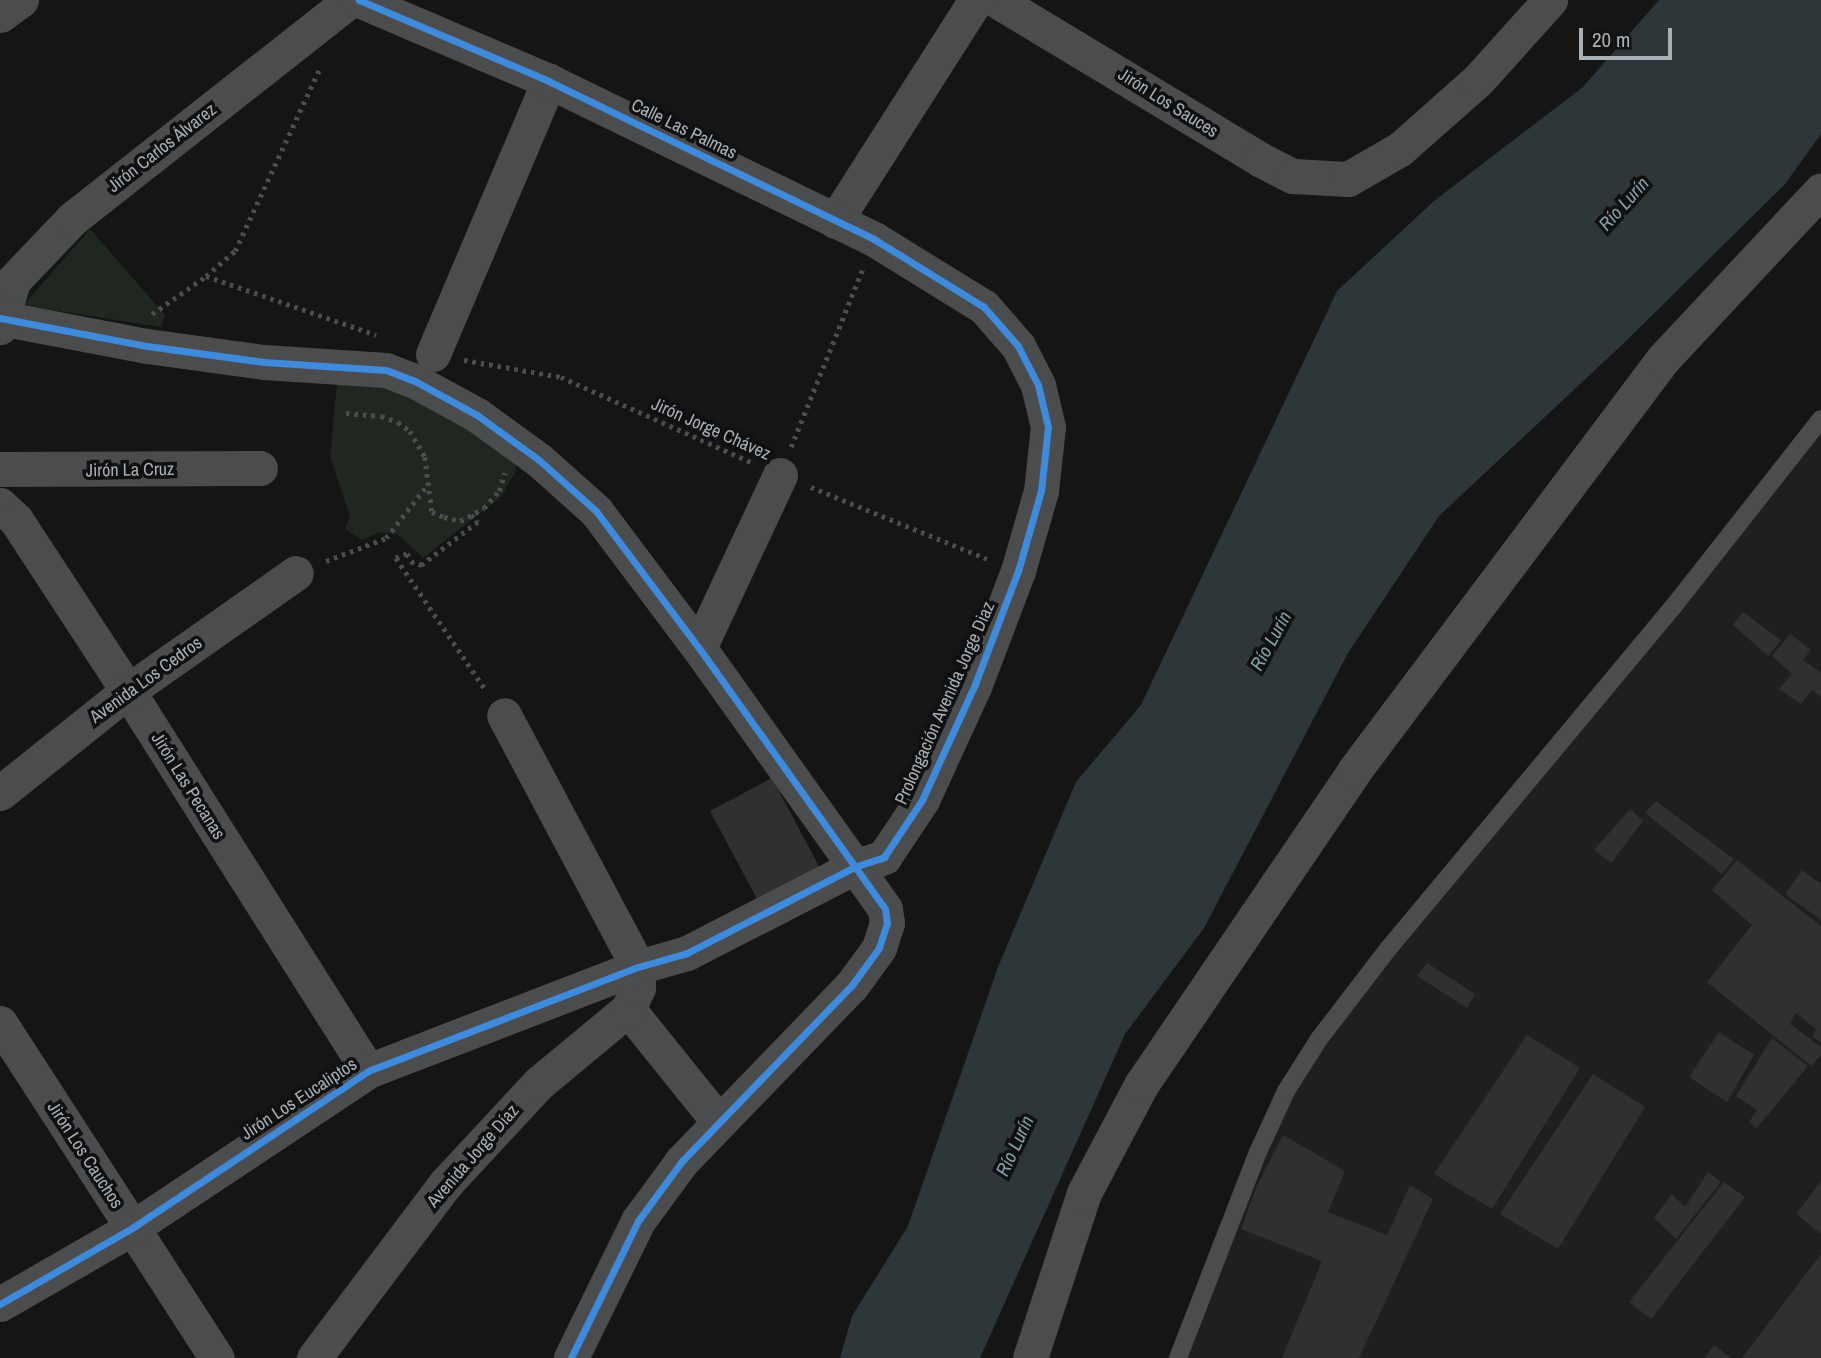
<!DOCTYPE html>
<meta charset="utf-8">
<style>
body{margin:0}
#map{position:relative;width:1821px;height:1358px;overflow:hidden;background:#151516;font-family:"Archivo Narrow",sans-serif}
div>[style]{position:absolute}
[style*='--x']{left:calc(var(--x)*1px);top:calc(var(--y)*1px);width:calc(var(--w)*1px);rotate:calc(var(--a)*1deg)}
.built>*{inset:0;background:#1f1f21}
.green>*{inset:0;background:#202620}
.water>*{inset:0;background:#2d373a}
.building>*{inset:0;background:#303031}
.path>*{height:4.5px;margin-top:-2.25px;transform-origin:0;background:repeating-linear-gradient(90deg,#4b4d4f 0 3.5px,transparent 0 8.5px)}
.service>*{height:18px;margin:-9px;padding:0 9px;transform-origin:9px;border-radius:9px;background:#4a4c4e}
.minor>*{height:35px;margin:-17.5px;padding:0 17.5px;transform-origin:17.5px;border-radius:17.5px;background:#4a4c4e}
.cycleway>*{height:7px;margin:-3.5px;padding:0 3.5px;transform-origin:3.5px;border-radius:3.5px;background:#408adc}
span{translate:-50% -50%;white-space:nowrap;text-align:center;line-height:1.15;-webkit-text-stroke:7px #101011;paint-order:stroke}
.street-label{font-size:18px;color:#a8afb5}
.water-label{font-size:19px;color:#82a2ad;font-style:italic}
.scale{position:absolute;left:1579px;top:28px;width:93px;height:32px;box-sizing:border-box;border:4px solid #a8afb5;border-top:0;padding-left:9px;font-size:21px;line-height:24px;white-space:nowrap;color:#a8afb5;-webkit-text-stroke:5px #101011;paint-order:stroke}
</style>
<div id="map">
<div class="built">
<i style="clip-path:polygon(1821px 408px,1821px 1358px,1179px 1358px,1270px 1138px,1321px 1048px)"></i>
</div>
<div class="green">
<i style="clip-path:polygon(90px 229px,165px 315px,161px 327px,27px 306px,26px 302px)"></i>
<i style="clip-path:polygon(355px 377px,412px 391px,516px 461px,516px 471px,501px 497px,423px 558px,399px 535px,380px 532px,362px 540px,345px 529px,350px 516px,330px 456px,337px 384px)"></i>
</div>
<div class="water">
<i style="clip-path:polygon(1659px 0,1821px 0,1821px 134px,1785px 184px,1625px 342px,1439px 516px,1348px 653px,1204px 928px,1125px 1034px,980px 1358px,840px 1358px,852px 1316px,908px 1226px,998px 967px,1076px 782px,1141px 705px,1337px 291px,1434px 201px,1583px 87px)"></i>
</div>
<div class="building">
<i style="clip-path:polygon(1743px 612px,1781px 640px,1768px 656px,1733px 625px)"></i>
<i style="clip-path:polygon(1790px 634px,1811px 650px,1803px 660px,1821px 673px,1821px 697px,1812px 690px,1801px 704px,1779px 689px,1792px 674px,1772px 656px)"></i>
<i style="clip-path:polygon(772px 778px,820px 868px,758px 901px,710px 811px)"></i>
<i style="clip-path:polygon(1656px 801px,1734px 859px,1722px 874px,1645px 813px)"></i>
<i style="clip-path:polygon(1630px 809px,1643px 821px,1611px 863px,1594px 850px)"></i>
<i style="clip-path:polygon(1737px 860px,1821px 926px,1821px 1043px,1813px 1037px,1816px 1029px,1796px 1013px,1790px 1024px,1821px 1047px,1821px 1055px,1811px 1066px,1707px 982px,1752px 925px,1712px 890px)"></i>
<i style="clip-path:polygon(1802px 870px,1821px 884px,1821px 920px,1785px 894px)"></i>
<i style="clip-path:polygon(1427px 963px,1475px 994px,1467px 1008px,1417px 976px)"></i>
<i style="clip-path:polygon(1719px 1032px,1754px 1055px,1727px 1102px,1689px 1077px)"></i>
<i style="clip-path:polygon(1527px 1035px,1580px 1068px,1492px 1209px,1434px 1174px)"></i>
<i style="clip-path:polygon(1772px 1038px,1808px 1066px,1757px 1128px,1749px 1122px,1757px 1110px,1736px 1096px)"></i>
<i style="clip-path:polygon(1593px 1074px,1645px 1107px,1558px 1249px,1500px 1214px)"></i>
<i style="clip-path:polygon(1283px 1135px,1345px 1171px,1328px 1212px,1387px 1235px,1410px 1185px,1433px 1199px,1359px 1358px,1282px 1358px,1322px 1261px,1241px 1229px,1257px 1186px)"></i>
<i style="clip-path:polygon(1708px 1172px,1721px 1182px,1676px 1239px,1654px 1218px,1672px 1194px,1685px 1207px)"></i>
<i style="clip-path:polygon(1821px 1181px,1821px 1234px,1796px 1214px)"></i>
<i style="clip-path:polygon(1724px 1182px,1745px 1197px,1651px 1319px,1629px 1302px)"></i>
<i style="clip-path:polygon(1821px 1254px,1821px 1358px,1742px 1358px)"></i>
<i style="clip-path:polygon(1714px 1345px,1731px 1358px,1704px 1358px)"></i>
</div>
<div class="path">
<i style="--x:206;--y:276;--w:180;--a:19.1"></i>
<i style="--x:152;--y:314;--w:66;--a:-35.1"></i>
<i style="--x:206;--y:276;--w:38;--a:-41"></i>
<i style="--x:235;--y:251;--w:202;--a:-65.1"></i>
<i style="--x:464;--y:360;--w:98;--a:9.9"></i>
<i style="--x:561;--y:377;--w:208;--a:24.1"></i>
<i style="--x:346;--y:413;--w:35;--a:5"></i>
<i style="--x:381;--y:416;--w:18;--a:19"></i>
<i style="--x:398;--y:422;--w:15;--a:37"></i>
<i style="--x:410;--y:431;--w:30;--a:60"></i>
<i style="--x:425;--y:457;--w:55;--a:82.7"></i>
<i style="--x:432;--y:512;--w:13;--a:23"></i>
<i style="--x:444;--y:517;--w:16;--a:14"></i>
<i style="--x:460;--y:521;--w:27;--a:-28"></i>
<i style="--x:484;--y:508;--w:23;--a:-49"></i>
<i style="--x:499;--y:491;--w:19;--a:-72"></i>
<i style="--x:791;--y:447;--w:191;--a:-68.1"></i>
<i style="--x:811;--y:487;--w:190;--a:22.2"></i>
<i style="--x:471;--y:515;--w:10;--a:45"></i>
<i style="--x:478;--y:522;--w:71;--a:142.5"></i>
<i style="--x:422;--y:565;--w:9;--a:-174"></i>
<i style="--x:413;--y:564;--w:12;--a:-121"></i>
<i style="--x:407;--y:554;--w:12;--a:160"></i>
<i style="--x:396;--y:558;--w:158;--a:55.8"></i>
<i style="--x:326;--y:561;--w:64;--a:-21"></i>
<i style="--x:386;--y:538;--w:70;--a:-52"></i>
</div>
<div class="service">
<i style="--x:1178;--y:1358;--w:221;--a:-68.8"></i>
<i style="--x:1258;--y:1152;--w:67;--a:-65.3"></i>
<i style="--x:1286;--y:1091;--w:62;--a:-57.6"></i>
<i style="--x:1319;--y:1039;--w:113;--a:-52.5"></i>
<i style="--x:1388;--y:949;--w:445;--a:-50.2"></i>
<i style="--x:1673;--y:607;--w:239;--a:-51.8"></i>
</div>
<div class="minor">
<i style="--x:996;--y:0;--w:310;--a:31.1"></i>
<i style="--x:1261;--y:160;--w:36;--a:27"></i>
<i style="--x:1293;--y:176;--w:55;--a:3.1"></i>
<i style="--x:1348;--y:179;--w:60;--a:-30"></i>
<i style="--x:1400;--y:149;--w:104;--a:-41.5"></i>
<i style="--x:1478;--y:80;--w:108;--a:-48"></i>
<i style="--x:0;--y:15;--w:26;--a:-36"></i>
<i style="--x:835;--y:221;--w:262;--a:-57.5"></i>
<i style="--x:0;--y:318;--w:150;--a:10.8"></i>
<i style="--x:147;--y:346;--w:118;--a:7.8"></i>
<i style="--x:264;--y:362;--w:122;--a:3.8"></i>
<i style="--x:386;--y:370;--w:31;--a:21"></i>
<i style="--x:415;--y:381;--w:71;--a:28.7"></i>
<i style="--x:477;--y:415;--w:77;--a:36"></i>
<i style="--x:539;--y:460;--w:76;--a:41.8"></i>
<i style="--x:596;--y:511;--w:171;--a:53.1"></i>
<i style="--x:699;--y:648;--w:320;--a:54.5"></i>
<i style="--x:885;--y:909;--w:14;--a:82"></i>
<i style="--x:887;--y:923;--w:26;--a:108"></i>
<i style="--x:879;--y:948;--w:46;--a:126.1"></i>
<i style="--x:852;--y:985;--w:245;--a:134"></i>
<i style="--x:682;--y:1161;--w:74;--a:126.3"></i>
<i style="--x:638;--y:1221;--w:153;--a:116.1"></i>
<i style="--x:0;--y:327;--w:48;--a:-74.2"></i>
<i style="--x:13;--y:281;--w:86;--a:-46.4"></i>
<i style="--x:72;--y:219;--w:354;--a:-38.2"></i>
<i style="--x:433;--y:354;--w:297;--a:-67"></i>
<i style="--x:0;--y:469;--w:260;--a:-0.2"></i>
<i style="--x:0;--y:505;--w:22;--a:43"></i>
<i style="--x:16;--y:520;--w:204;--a:56.8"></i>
<i style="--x:128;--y:691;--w:449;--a:57.7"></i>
<i style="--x:699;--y:648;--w:191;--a:-64.9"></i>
<i style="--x:0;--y:793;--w:164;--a:-38.6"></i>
<i style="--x:128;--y:691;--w:205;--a:-35.1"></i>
<i style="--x:628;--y:1009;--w:145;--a:51.2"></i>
<i style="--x:0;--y:1023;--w:399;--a:57.1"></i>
<i style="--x:0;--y:1304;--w:152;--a:-29.9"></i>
<i style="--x:132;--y:1228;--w:283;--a:-33.6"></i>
<i style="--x:368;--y:1071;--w:289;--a:-21.1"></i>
<i style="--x:638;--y:967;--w:51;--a:-15.9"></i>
<i style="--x:687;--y:953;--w:188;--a:-27.2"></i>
<i style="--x:854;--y:867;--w:32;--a:-18"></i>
<i style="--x:884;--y:857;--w:69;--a:-56.3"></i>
<i style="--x:922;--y:800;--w:128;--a:-65.4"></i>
<i style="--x:975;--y:684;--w:121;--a:-69.2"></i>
<i style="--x:1018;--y:571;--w:83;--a:-74"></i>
<i style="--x:1041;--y:491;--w:64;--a:-83.8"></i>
<i style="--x:1048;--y:427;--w:43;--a:-103.4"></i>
<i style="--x:1038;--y:385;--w:44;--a:-117.1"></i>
<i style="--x:1018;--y:346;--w:52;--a:-131.1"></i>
<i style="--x:984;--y:307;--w:129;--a:-148.3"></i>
<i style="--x:874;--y:239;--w:361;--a:-154.1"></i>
<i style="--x:549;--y:81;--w:207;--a:-156.9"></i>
<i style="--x:314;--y:1358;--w:219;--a:-53"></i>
<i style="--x:446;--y:1183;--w:137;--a:-47.1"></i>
<i style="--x:539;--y:1083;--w:116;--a:-39.7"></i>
<i style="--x:628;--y:1009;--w:23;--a:-65"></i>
<i style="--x:638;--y:988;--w:21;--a:-90"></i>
<i style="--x:638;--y:967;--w:285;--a:-118"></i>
<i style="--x:1030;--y:1358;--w:174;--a:-71.9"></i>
<i style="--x:1084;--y:1193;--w:122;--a:-62.2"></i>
<i style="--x:1141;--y:1085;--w:379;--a:-55.8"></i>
<i style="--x:1354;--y:771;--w:515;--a:-53.13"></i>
<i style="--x:1663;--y:359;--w:231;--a:-46.9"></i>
</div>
<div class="cycleway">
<i style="--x:0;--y:318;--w:150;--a:10.8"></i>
<i style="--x:147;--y:346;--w:118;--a:7.8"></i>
<i style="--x:264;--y:362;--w:122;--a:3.8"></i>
<i style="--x:386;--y:370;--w:31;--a:21"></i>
<i style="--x:415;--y:381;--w:71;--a:28.7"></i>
<i style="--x:477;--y:415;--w:77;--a:36"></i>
<i style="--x:539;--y:460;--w:76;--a:41.8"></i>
<i style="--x:596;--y:511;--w:171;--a:53.1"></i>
<i style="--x:699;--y:648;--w:320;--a:54.5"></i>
<i style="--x:885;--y:909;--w:14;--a:82"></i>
<i style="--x:887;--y:923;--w:26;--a:108"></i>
<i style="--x:879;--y:948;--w:46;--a:126.1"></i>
<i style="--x:852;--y:985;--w:245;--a:134"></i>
<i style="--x:682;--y:1161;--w:74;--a:126.3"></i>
<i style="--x:638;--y:1221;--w:153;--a:116.1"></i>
<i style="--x:0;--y:1304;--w:152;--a:-29.9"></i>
<i style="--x:132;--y:1228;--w:283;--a:-33.6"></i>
<i style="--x:368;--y:1071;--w:289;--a:-21.1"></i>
<i style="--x:638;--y:967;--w:51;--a:-15.9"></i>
<i style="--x:687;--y:953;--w:188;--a:-27.2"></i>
<i style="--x:854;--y:867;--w:32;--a:-18"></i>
<i style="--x:884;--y:857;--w:69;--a:-56.3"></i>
<i style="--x:922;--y:800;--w:128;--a:-65.4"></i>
<i style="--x:975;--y:684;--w:121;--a:-69.2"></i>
<i style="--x:1018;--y:571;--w:83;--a:-74"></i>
<i style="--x:1041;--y:491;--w:64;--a:-83.8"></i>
<i style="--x:1048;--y:427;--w:43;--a:-103.4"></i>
<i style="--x:1038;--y:385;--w:44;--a:-117.1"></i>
<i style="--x:1018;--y:346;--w:52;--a:-131.1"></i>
<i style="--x:984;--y:307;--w:129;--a:-148.3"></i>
<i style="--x:874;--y:239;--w:361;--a:-154.1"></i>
<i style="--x:549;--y:81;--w:207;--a:-156.9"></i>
</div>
<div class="street-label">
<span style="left:1168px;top:103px;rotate:32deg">Jirón Los Sauces</span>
<span style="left:684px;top:129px;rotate:26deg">Calle Las Palmas</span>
<span style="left:162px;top:148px;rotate:-38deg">Jirón Carlos Álvarez</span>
<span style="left:711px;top:429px;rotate:24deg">Jirón Jorge Chávez</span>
<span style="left:130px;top:470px;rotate:-1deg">Jirón La Cruz</span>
<span style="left:146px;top:680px;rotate:-36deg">Avenida Los Cedros</span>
<span style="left:945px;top:703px;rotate:-66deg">Prolongación Avenida Jorge Diaz</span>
<span style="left:188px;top:786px;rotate:58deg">Jirón Las Pecanas</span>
<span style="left:299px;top:1099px;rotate:-33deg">Jirón Los Eucaliptos</span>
<span style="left:85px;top:1155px;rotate:57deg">Jirón Los Cauchos</span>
<span style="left:473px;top:1156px;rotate:-49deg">Avenida Jorge Díaz</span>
</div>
<div class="water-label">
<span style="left:1624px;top:204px;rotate:-48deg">Río Lurín</span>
<span style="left:1271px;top:641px;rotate:-61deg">Río Lurín</span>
<span style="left:1015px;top:1146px;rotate:-65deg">Río Lurín</span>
</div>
<div class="scale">20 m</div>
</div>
